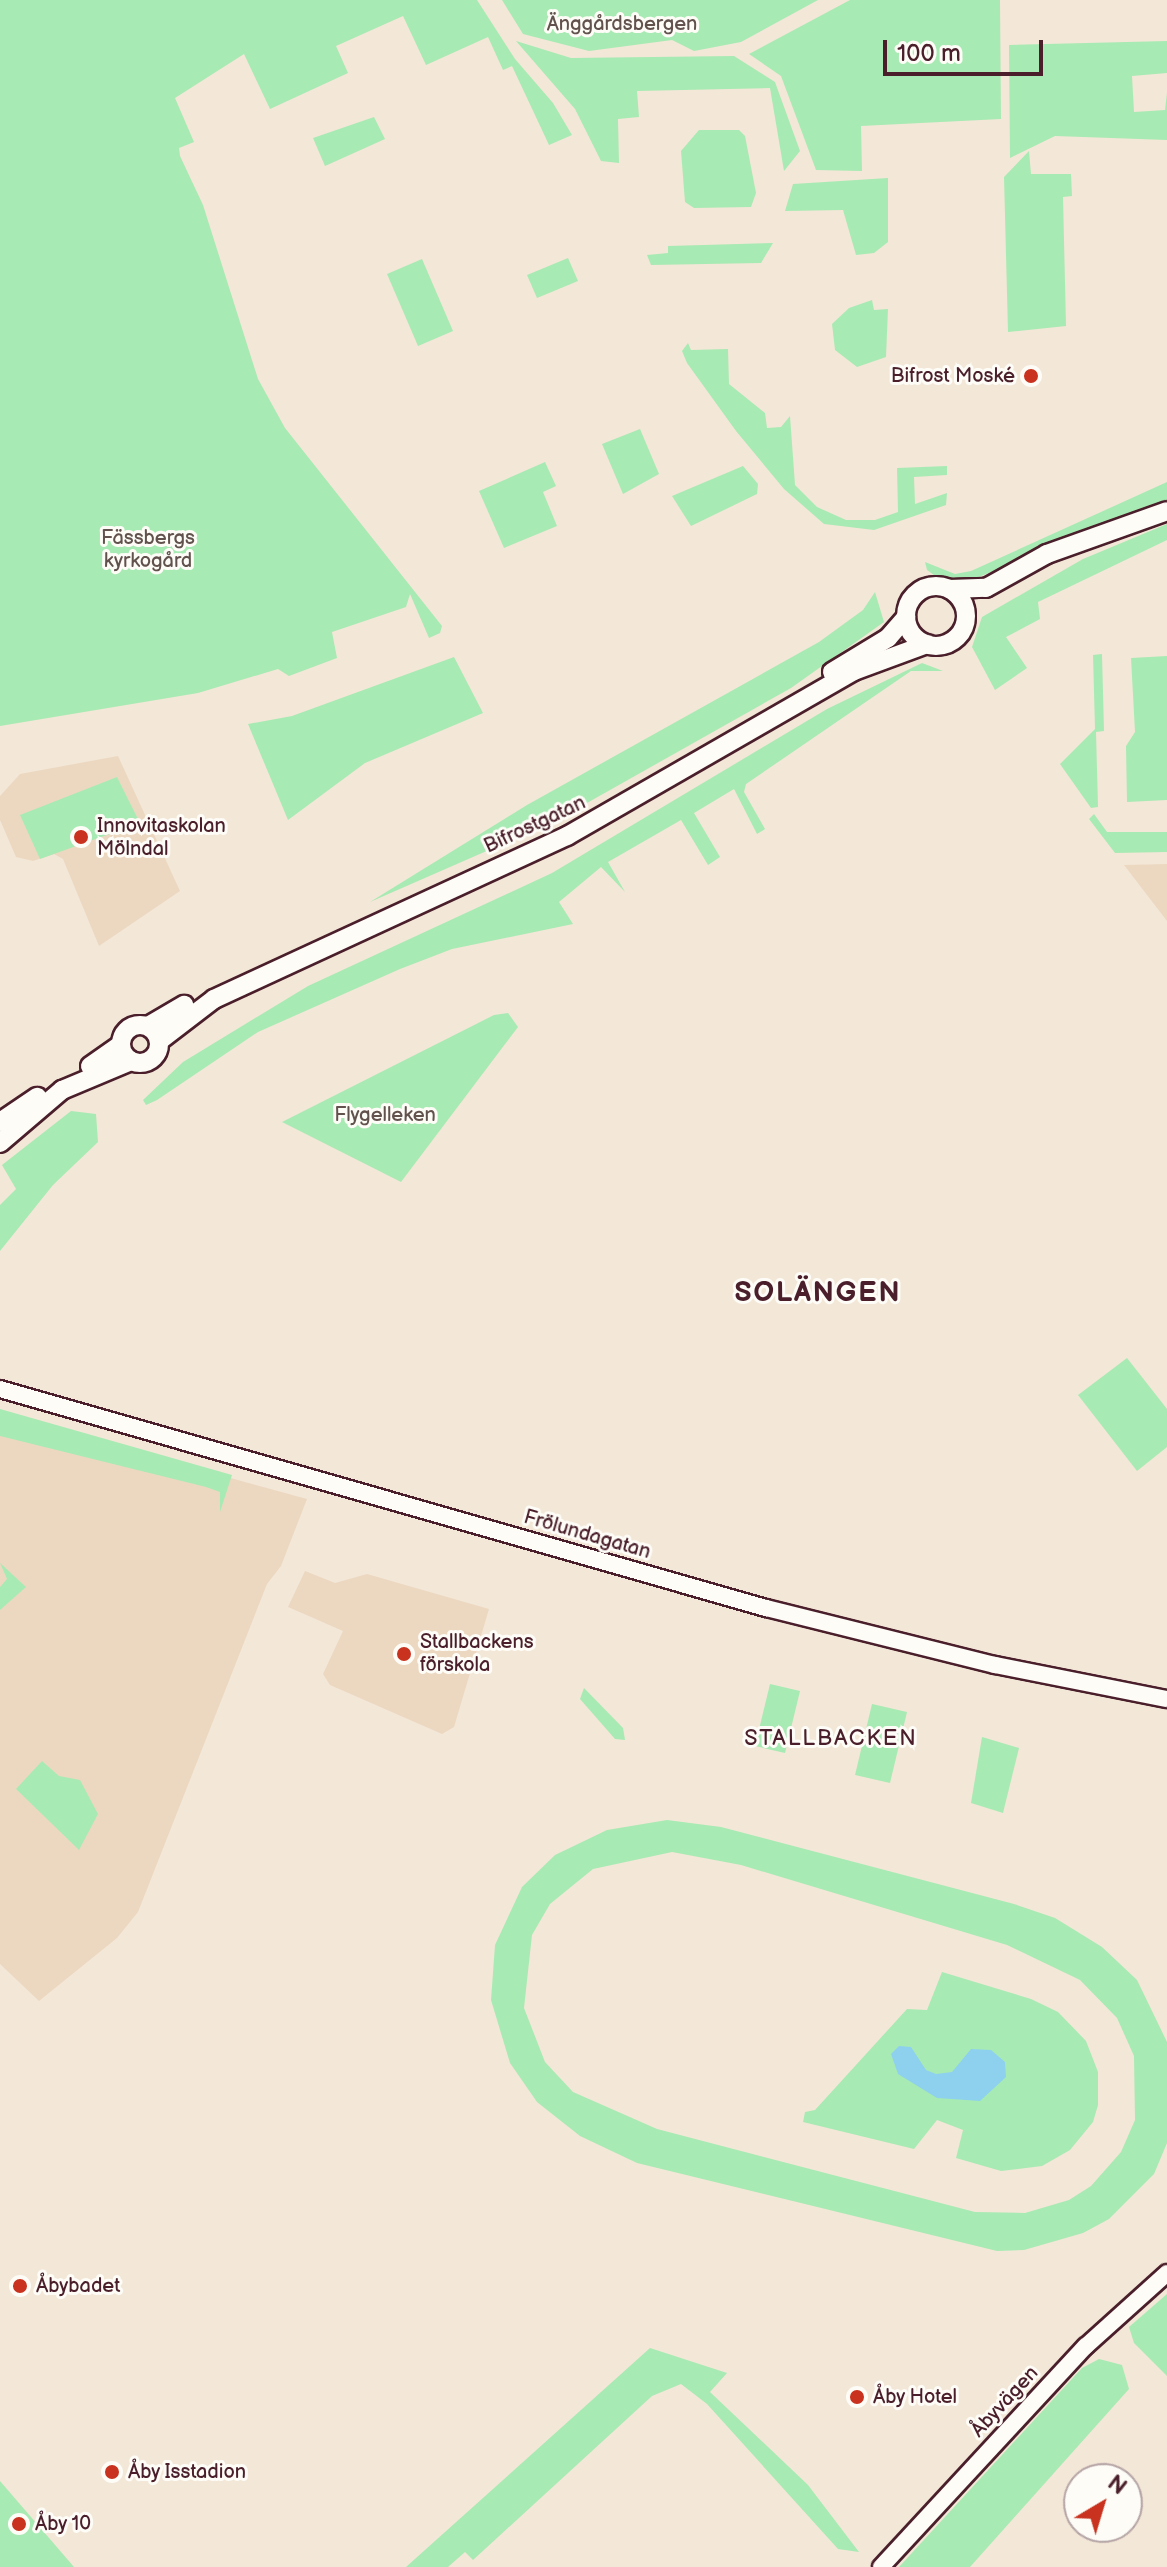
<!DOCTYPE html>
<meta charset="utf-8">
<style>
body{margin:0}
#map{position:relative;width:1167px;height:2567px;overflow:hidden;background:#f3e7d7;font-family:"Balsamiq Sans",sans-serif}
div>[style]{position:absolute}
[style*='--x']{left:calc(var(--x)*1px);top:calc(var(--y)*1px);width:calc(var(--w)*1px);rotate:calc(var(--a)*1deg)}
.built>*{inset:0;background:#ecd8c1}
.green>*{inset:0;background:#a8eab3}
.water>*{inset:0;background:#8dd1ef}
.roads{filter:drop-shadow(2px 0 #4a1f2b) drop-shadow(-2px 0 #4a1f2b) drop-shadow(0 2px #4a1f2b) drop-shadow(0 -2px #4a1f2b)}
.tertiary>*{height:16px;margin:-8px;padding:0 8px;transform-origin:8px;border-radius:8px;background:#fdfcf7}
.secondary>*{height:18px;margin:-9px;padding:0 9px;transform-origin:9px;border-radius:9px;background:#fdfcf7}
.secondary>.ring{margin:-9px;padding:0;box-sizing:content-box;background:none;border:18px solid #fdfcf7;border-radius:50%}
.dots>*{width:22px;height:22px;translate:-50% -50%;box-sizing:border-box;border:4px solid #fdfcf7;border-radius:50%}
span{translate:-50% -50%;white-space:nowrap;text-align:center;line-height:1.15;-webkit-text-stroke:6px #fdfcf7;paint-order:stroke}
.park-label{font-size:20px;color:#62524d}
.poi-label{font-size:20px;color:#4a1f2b}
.right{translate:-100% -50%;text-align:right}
.left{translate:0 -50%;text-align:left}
.street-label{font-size:20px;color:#4a1f2b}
.neighbourhood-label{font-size:22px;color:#4a1f2b;letter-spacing:2px}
.district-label{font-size:28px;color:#4a1f2b;font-weight:700;letter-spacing:2px}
.north{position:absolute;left:1063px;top:2463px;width:80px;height:80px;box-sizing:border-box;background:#fdfcf7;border:2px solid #b5a4a5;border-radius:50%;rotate:38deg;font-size:22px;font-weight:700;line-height:32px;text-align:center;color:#4a1f2b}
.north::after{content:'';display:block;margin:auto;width:28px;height:36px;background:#c8321e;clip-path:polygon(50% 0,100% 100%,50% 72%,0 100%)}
.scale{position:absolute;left:883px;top:40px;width:160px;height:36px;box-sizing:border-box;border:4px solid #4a1f2b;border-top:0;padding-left:10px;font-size:24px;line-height:28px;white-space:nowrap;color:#4a1f2b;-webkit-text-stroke:6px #fdfcf7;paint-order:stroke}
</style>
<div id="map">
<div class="built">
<i style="clip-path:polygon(118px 756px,180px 891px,99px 946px,63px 859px,54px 854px,33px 861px,16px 857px,0 820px,0 796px,20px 774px)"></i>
<i style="clip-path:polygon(1167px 864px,1167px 921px,1124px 865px)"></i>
<i style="clip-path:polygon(0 1415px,307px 1499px,281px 1566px,267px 1584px,138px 1912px,117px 1938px,39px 2001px,0 1964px)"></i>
<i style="clip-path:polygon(305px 1571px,335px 1583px,367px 1574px,489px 1609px,454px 1727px,442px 1734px,330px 1685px,323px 1674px,343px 1631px,288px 1607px)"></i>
</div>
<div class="green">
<i style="clip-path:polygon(0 0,477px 0,515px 59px,553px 103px,572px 135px,549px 145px,512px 66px,503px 70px,488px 37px,426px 65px,403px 16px,336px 46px,348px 73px,270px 109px,244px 54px,175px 98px,194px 142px,179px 148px,180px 156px,203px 205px,258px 379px,285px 428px,442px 626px,440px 633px,429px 638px,410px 594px,406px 607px,332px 632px,337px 658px,289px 676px,278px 669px,198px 693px,0 726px)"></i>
<i style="clip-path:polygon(502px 0,818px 0,741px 42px,694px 51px,672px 40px,589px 51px,523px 34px)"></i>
<i style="clip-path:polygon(850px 0,1000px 0,1001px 119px,861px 126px,862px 171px,816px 170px,781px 76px,749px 54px)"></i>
<i style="clip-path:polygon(516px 41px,571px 58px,734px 56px,775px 82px,800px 151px,784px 171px,770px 88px,637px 91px,639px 117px,618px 119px,619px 163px,601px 161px,575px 109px)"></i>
<i style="clip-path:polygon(1167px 41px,1167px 73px,1132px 76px,1134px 112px,1165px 110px,1167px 93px,1167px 140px,1055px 136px,1010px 158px,1009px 45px)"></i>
<i style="clip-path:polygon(374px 117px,385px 139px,325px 166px,313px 138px)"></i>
<i style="clip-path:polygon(699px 130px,739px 130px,745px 136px,756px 193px,751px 207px,694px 208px,685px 202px,681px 151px)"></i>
<i style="clip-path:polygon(1029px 151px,1031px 174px,1071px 174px,1072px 196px,1063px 197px,1066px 326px,1008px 332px,1004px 177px)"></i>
<i style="clip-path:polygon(888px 178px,888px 242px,874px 253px,856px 255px,843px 210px,785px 211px,793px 184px)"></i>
<i style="clip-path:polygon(773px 243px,761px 263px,651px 265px,647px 255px,668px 253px,668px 246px)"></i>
<i style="clip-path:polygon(568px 258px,578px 281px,537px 298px,527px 275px)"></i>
<i style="clip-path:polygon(422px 259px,453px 331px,418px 346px,387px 274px)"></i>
<i style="clip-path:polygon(872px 300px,874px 310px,888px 309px,886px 357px,857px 367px,835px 350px,832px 324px,849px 308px)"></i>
<i style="clip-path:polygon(688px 343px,691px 350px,728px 349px,729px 384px,765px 413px,767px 428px,781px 427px,790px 416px,795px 485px,817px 507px,846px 520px,875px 520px,898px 512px,897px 468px,947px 466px,947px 475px,914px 477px,915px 504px,947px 493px,946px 505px,874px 530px,824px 524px,784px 489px,736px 431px,687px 363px,682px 351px)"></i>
<i style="clip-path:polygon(640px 429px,659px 474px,623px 494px,602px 444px)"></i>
<i style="clip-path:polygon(545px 462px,556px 486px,543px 492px,557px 526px,504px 548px,479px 491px)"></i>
<i style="clip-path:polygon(743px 466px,758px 484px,757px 494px,691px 526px,672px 496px)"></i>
<i style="clip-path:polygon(1167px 482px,1167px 500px,964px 583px,945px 583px,927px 570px,925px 562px,955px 574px,971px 571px)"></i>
<i style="clip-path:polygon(1167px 524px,1167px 540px,1038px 602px,1040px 619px,1006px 637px,1027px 668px,995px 690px,972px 647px,982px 617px,1083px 559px)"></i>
<i style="clip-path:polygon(875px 592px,884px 622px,791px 688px,555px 821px,370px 902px,527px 805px,819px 642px,863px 610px)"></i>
<i style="clip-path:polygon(1102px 654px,1104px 731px,1096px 732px,1098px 807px,1091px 808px,1060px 764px,1095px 729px,1093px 655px)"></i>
<i style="clip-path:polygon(1167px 656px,1167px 800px,1127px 802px,1126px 746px,1135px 732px,1131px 658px)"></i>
<i style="clip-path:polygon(454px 657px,483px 713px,365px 763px,288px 820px,248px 724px,292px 716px)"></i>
<i style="clip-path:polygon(922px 663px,943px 671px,911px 671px,746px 784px,744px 792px,765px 829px,757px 834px,734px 789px,694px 813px,720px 857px,708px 865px,681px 820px,608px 862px,625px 892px,601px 867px,559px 902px,573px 924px,452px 949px,400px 969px,258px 1032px,157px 1100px,146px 1105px,143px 1100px,183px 1062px,308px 986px,552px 873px,827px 709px)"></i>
<i style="clip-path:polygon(117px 777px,140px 823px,40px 859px,20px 815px)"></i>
<i style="clip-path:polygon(1094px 814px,1107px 832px,1167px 832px,1167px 852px,1115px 853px,1089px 819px)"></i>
<i style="clip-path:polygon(508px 1013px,518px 1027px,401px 1182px,282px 1122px,494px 1015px)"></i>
<i style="clip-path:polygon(71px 1111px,96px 1114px,98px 1142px,53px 1185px,0 1251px,0 1205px,16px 1189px,2px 1165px)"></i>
<i style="clip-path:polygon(1127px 1358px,1167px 1409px,1167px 1447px,1137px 1471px,1078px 1395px)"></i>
<i style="clip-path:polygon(0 1409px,232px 1475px,220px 1512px,220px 1492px,206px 1487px,0 1436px)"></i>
<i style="clip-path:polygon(0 1563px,26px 1587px,0 1610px,0 1587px,7px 1579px)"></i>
<i style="clip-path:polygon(770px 1684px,800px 1691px,785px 1753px,755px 1746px)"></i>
<i style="clip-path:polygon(584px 1688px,623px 1728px,625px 1740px,615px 1739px,580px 1699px)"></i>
<i style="clip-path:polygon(872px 1704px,907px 1712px,890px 1783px,855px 1775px)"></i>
<i style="clip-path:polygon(982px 1737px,1019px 1748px,1003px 1813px,971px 1803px)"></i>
<i style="clip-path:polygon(42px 1761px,59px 1776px,80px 1780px,98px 1814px,79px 1850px,16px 1789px)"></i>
<i style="clip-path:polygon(evenodd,667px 1820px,721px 1827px,1014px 1904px,1055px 1918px,1102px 1947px,1137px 1980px,1167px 2042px,1167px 2143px,1154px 2174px,1109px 2219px,1083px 2233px,1024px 2250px,997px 2251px,637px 2163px,580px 2136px,537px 2102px,510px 2063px,491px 2000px,495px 1945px,522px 1887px,555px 1855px,607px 1830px,667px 1820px,672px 1852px,741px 1865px,1007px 1945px,1080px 1980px,1117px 2018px,1134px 2056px,1135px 2120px,1121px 2152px,1091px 2186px,1069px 2200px,1025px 2213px,975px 2212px,657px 2129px,573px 2092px,545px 2062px,524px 2008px,532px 1935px,550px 1904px,593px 1869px,672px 1852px)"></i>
<i style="clip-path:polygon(942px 1972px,1031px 1999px,1058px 2012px,1086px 2041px,1098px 2072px,1098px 2105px,1093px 2122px,1070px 2150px,1042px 2166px,1001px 2171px,956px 2158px,963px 2130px,937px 2120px,914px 2149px,803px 2122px,805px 2112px,815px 2110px,907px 2009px,927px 2010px)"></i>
<i style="clip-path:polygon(1167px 2294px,1167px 2376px,1134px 2343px,1129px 2327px)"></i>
<i style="clip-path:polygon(650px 2348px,727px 2373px,710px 2392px,808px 2485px,859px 2552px,838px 2549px,707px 2404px,681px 2384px,652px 2396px,473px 2560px,465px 2552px,448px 2567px,406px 2567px)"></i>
<i style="clip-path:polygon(1099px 2359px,1122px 2365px,1129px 2389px,970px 2567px,899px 2567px,1082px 2368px)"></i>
<i style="clip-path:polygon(0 2481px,74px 2567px,0 2567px)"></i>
</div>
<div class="water">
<i style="clip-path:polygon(899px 2046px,911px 2047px,926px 2070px,936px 2074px,952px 2072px,971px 2049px,991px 2050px,1005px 2062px,1006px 2077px,980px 2101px,937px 2098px,898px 2074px,891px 2054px)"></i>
</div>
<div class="roads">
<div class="tertiary">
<i style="--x:0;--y:1389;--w:797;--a:15.96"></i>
<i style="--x:766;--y:1608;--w:236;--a:14"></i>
<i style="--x:995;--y:1665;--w:175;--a:11.2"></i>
<i style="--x:881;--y:2567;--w:301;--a:-47.2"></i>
<i style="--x:1086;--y:2346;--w:109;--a:-42"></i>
</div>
<div class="secondary">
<i class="ring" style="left:906px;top:586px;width:42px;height:42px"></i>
<i style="--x:949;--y:589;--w:37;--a:-2"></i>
<i style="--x:986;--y:588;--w:70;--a:-29.1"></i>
<i style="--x:1047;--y:554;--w:127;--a:-19.7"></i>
<i style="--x:832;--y:672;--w:66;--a:-31.3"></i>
<i style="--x:888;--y:638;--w:28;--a:-49"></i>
<i class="ring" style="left:121px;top:1025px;width:20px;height:20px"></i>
<i style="--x:148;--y:1026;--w:42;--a:-30.3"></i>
<i style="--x:159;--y:1041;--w:69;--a:-37.4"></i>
<i style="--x:214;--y:999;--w:389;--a:-24.8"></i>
<i style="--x:567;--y:836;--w:331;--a:-29.9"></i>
<i style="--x:854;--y:671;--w:78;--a:-20.3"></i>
<i style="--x:90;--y:1066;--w:37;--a:-35"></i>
<i style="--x:0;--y:1122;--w:45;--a:-34"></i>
<i style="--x:0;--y:1143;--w:82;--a:-40.5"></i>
<i style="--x:62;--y:1090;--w:75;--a:-22.8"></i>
</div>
</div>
<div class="dots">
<i style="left:1031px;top:376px;background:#c8321e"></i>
<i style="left:81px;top:837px;background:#c8321e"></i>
<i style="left:404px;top:1654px;background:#c8321e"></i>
<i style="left:20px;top:2286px;background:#c8321e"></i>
<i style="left:857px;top:2397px;background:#c8321e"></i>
<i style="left:112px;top:2472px;background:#c8321e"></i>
<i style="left:19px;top:2524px;background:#c8321e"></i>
</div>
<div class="park-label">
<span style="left:622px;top:24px">Änggårdsbergen</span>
<span style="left:148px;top:550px">Fässbergs<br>kyrkogård</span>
<span style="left:385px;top:1115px">Flygelleken</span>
</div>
<div class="poi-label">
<span class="right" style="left:1015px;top:376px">Bifrost Moské</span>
<span class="left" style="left:97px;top:838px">Innovitaskolan<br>Mölndal</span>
<span class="left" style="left:420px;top:1654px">Stallbackens<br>förskola</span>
<span class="left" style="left:36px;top:2286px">Åbybadet</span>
<span class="left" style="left:873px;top:2397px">Åby Hotel</span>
<span class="left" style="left:128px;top:2472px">Åby Isstadion</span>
<span class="left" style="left:35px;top:2524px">Åby 10</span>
</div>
<div class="street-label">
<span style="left:535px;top:825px;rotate:-25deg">Bifrostgatan</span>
<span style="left:587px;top:1535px;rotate:16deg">Frölundagatan</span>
<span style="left:1005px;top:2402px;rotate:-47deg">Åbyvägen</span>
</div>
<div class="neighbourhood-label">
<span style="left:831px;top:1739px">STALLBACKEN</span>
</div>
<div class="district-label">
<span style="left:818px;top:1293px">SOLÄNGEN</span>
</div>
<div class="north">N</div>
<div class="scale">100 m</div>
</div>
